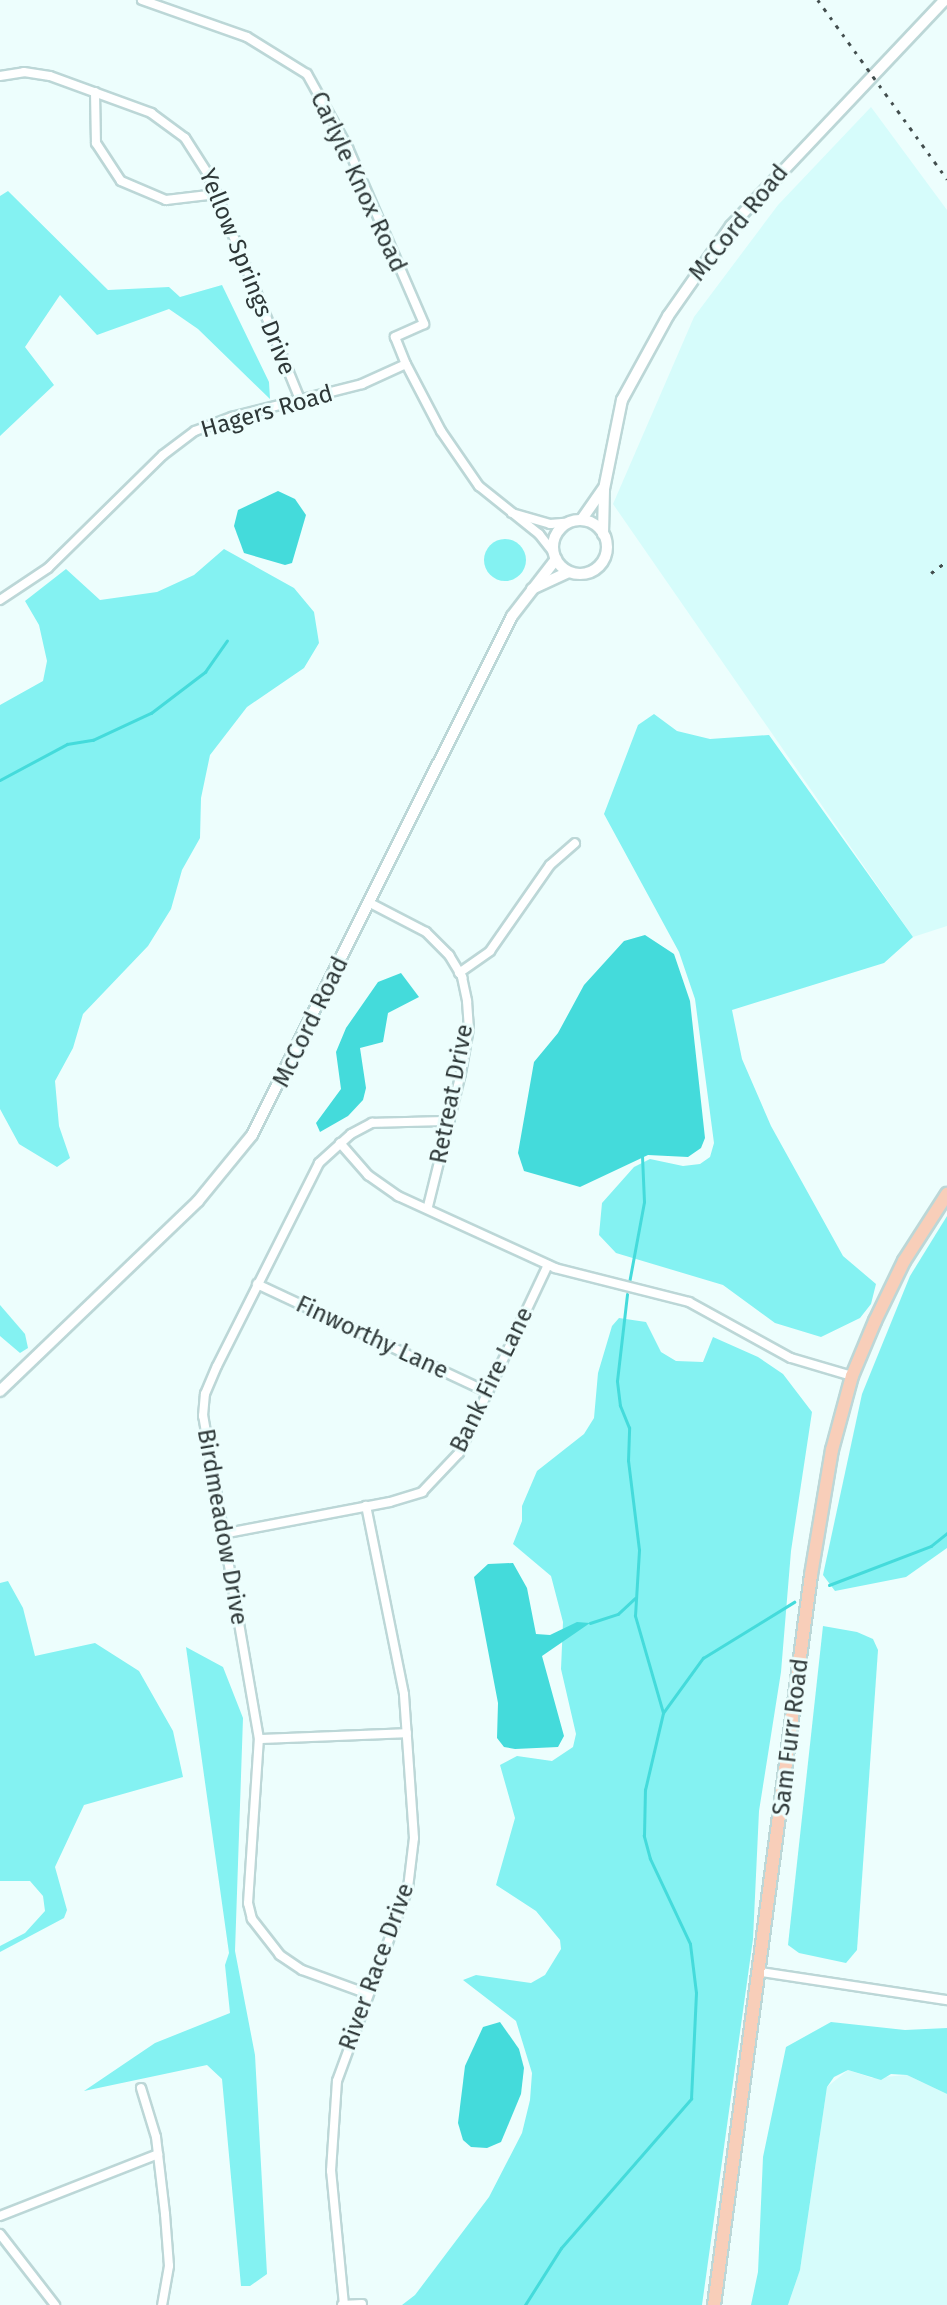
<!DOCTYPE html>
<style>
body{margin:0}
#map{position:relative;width:947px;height:2305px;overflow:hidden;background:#edfefd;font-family:"Fira Sans",sans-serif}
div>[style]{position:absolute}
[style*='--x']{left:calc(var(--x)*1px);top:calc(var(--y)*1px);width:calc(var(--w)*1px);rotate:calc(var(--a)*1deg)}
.built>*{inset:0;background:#d6fcfb}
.green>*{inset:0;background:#84f2f2}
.round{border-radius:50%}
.water>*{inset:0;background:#44dbdb}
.stream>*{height:2.5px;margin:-1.25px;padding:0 1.25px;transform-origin:1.25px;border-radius:1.25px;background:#44dbdb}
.roads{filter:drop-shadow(2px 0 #bcd7d7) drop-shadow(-2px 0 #bcd7d7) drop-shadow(0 2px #bcd7d7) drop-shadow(0 -2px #bcd7d7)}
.minor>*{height:8px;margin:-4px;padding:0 4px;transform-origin:4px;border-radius:4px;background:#fff}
.tertiary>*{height:10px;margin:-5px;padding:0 5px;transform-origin:5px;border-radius:5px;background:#fff}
.tertiary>.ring{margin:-5px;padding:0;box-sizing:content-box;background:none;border:10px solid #fff;border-radius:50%}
.primary>*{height:12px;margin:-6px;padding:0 6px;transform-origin:6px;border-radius:6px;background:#f8ceb9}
.rail>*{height:2.5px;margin-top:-1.25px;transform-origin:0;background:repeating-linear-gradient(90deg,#424d4d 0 3.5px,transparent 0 10.5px)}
span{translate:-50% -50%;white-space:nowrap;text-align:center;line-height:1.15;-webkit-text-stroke:6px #edfefd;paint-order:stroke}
.street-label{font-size:24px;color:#2e3838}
</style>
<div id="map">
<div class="built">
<i style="clip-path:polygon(871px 107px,947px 210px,947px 926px,913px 937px,613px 504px,694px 317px,778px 205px)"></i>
<i style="clip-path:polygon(848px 2070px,872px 2078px,907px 2075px,947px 2094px,947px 2305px,788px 2305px,800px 2270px,827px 2087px)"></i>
</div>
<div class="green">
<i style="clip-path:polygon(8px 191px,108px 290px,169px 287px,180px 297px,222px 285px,269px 382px,270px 399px,198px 329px,169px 309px,97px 335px,60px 295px,25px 347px,54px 385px,0 436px,0 196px)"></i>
<i class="round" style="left:484px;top:539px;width:42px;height:42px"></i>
<i style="clip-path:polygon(224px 549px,294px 588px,314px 612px,319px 643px,304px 668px,247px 707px,210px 755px,201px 798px,200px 838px,182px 870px,171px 909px,148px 946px,83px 1014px,73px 1048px,55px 1081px,59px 1126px,70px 1158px,57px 1167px,19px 1144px,0 1109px,0 705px,43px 681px,47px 661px,39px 625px,25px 601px,66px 569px,100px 600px,157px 592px,194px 575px)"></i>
<i style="clip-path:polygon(654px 714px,677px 731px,710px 739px,769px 735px,913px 937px,884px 963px,732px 1010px,742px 1059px,771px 1126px,843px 1256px,876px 1284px,871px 1304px,860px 1318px,821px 1337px,775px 1323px,723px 1285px,616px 1253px,599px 1235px,602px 1203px,634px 1167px,650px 1159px,683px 1166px,700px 1164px,710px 1157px,714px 1143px,695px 999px,679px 952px,604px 814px,638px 725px)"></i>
<i style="clip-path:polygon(947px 1216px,947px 1548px,906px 1577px,835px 1591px,823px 1575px,862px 1394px,910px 1276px)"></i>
<i style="clip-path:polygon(0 1305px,25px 1334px,28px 1348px,20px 1353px,0 1336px)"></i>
<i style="clip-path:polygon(619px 1318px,646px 1322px,661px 1352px,676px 1361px,703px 1362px,713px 1337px,758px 1357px,783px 1374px,812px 1412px,791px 1551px,781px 1672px,759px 1811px,753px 1939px,702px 2305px,402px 2305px,415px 2295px,489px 2197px,522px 2133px,530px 2100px,532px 2073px,516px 2021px,463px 1980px,476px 1975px,531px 1983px,545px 1975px,561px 1949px,560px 1940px,536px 1911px,496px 1885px,515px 1818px,500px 1765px,517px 1756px,552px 1761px,573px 1747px,576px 1734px,561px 1669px,563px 1622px,551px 1576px,513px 1544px,522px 1521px,522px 1506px,537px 1471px,584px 1434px,594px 1418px,598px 1373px,612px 1326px)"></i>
<i style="clip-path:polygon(8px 1581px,23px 1608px,35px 1656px,95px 1643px,139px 1671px,173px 1731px,183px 1777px,84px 1805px,55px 1867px,67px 1910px,64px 1918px,0 1952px,0 1946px,25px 1933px,45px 1911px,43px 1896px,30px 1881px,0 1881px,0 1583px)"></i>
<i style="clip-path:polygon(823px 1626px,857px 1632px,873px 1639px,878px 1650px,857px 1950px,846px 1963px,799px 1953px,788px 1945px)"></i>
<i style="clip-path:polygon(186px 1647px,223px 1667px,243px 1718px,235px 1951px,255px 2055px,267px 2274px,250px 2286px,241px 2286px,222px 2079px,207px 2065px,84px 2091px,155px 2043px,230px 2013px,225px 1965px,229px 1953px)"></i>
<i style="clip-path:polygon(831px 2022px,905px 2030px,947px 2028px,947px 2094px,907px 2075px,891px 2074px,881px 2080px,848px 2070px,834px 2077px,827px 2087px,800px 2270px,788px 2305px,751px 2305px,758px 2272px,763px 2157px,786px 2047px)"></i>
</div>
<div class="water">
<i style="clip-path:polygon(278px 491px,295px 499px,306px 515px,292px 563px,285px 565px,244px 553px,234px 526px,238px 510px)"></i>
<i style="clip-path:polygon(645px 935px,674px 954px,690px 1001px,705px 1138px,701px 1148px,688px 1157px,648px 1155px,580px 1187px,524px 1171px,518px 1153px,534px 1062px,558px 1033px,584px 985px,624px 941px)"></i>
<i style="clip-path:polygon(401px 973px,419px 997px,388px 1013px,383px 1042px,360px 1048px,366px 1088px,363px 1100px,348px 1116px,320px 1132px,316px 1123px,341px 1089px,336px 1052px,346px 1028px,378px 982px)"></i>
<i style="clip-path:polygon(513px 1563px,527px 1588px,536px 1634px,550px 1635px,577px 1622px,590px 1623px,542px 1656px,564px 1736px,558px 1747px,515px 1749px,504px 1747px,497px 1738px,498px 1703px,474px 1577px,488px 1564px)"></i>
<i style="clip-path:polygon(500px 2022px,519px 2049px,524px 2068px,521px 2094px,501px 2142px,487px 2148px,471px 2147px,463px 2140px,458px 2123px,465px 2066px,483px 2027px)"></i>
</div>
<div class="stream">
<i style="--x:0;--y:780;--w:76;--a:-28.2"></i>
<i style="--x:67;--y:744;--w:26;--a:-9"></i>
<i style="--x:93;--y:740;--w:64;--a:-25"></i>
<i style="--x:151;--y:713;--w:68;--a:-37.2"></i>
<i style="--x:205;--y:672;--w:38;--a:-55"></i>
<i style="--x:629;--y:1283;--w:82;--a:-79.5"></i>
<i style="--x:644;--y:1202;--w:45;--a:-92.5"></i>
<i style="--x:829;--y:1585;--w:109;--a:-20.9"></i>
<i style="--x:931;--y:1546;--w:21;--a:-39"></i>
<i style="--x:590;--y:1623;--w:29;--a:-18"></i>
<i style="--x:618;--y:1614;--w:23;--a:-43"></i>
<i style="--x:663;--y:1713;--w:68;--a:-54"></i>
<i style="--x:703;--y:1658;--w:107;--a:-31.6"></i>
<i style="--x:525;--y:2305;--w:67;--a:-57.7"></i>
<i style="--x:561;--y:2248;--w:198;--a:-48.9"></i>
<i style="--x:691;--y:2099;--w:106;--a:-87.3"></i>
<i style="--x:696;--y:1993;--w:49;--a:-97"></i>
<i style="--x:690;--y:1944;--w:94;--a:-115.2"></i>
<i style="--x:650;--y:1859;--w:24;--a:-105"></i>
<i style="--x:644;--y:1836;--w:46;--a:-88.8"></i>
<i style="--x:645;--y:1790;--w:79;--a:-76.8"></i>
<i style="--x:663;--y:1713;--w:101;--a:-106.1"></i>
<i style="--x:635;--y:1616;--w:66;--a:-86.5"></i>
<i style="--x:639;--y:1550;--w:90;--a:-97"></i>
<i style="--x:628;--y:1461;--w:33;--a:-88"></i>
<i style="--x:629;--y:1428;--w:24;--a:-112"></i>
<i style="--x:620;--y:1406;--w:25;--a:-97"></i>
<i style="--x:617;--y:1381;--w:87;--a:-83.4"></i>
</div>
<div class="roads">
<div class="minor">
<i style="--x:142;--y:0;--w:111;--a:19.4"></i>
<i style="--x:247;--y:37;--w:70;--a:31.7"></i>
<i style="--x:307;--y:74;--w:85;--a:61"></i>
<i style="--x:348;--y:148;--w:192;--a:66.6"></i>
<i style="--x:424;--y:324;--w:32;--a:156"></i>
<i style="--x:395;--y:337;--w:29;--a:68"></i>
<i style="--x:0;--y:76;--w:24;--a:-9"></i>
<i style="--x:24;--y:72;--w:26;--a:9"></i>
<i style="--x:50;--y:76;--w:108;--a:20.1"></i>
<i style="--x:151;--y:113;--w:42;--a:36.3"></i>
<i style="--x:185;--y:138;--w:43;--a:57.4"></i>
<i style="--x:208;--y:174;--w:244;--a:67.8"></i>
<i style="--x:95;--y:92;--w:51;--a:88.9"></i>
<i style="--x:96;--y:143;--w:45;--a:56.7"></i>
<i style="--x:121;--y:181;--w:49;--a:22.9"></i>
<i style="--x:166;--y:200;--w:51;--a:-6.7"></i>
<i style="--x:512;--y:513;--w:40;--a:16"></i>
<i style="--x:550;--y:524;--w:21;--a:-5"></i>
<i style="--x:0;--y:600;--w:58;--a:-33.7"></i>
<i style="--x:48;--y:568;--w:161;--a:-44.5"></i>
<i style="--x:163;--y:455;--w:40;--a:-37"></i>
<i style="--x:195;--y:431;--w:40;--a:-21"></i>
<i style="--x:232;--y:417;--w:134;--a:-14.2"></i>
<i style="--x:362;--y:384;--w:48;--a:-24.4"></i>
<i style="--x:406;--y:364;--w:76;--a:62.4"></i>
<i style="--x:441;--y:431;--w:67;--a:55.4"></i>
<i style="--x:479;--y:486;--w:77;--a:38.7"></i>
<i style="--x:539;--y:534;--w:23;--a:52"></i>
<i style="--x:370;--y:903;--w:63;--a:27.4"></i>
<i style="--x:426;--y:932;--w:33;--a:45"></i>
<i style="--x:449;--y:955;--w:26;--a:59"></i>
<i style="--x:462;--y:977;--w:25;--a:78"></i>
<i style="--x:467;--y:1001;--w:27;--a:86"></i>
<i style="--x:469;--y:1028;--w:46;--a:100.1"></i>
<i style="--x:461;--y:1073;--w:137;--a:103.9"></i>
<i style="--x:459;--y:973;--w:38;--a:-35"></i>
<i style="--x:490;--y:951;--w:105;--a:-55.1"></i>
<i style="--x:550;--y:865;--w:33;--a:-41"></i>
<i style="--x:340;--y:1143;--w:43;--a:48.8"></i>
<i style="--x:368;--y:1175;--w:37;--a:35"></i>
<i style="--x:398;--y:1196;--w:173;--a:24.6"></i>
<i style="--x:555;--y:1268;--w:138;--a:14.2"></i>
<i style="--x:689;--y:1302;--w:116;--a:28.8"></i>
<i style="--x:791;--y:1358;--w:64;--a:16.4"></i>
<i style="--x:257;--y:1284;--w:255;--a:25.1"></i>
<i style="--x:222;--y:1534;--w:171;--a:-10.8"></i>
<i style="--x:390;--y:1502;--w:34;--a:-17"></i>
<i style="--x:422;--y:1492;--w:54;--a:-46.5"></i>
<i style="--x:459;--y:1453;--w:208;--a:-64.7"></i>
<i style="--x:259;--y:1739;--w:148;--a:-2.3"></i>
<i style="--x:761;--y:1972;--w:188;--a:8.6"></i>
<i style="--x:368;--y:1994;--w:70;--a:-160"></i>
<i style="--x:302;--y:1970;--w:27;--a:-146"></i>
<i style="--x:280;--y:1955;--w:46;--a:-127.9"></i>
<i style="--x:252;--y:1919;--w:16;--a:-104"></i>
<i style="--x:248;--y:1903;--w:164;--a:-86.2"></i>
<i style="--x:259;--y:1739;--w:328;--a:-99.8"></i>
<i style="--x:203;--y:1416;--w:22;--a:-85"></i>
<i style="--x:205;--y:1394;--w:30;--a:-67"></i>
<i style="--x:217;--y:1366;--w:227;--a:-63.3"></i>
<i style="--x:319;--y:1163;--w:43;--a:-42.2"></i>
<i style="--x:351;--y:1134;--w:24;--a:-28"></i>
<i style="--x:372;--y:1123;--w:78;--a:-1.5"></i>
<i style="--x:141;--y:2088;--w:51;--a:73"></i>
<i style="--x:156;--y:2137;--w:78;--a:83.3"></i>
<i style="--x:165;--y:2214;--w:52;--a:85.6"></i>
<i style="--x:169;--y:2266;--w:40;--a:100"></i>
<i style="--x:0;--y:2216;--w:170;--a:-21.4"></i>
<i style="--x:0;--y:2234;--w:90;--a:52.2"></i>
<i style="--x:342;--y:2305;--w:20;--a:-3"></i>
<i style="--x:344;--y:2305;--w:135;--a:-95.5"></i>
<i style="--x:331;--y:2171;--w:90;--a:-86.2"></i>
<i style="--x:337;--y:2081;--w:206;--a:-69.8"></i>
<i style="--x:408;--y:1888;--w:50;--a:-83.2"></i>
<i style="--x:414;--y:1838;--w:144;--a:-94"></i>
<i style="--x:404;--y:1694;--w:192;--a:-101.4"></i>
</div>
<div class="tertiary">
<i style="--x:582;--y:519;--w:37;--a:-55"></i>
<i class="ring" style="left:553px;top:520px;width:44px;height:44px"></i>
<i style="--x:603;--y:534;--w:45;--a:-88.7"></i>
<i style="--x:604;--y:489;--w:91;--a:-78.6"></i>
<i style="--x:622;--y:400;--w:96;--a:-61.3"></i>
<i style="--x:668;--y:316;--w:110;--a:-55"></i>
<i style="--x:731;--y:226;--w:311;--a:-46.6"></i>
<i style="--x:532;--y:589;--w:40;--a:-25"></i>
<i style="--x:0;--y:1391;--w:274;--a:-43.8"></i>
<i style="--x:198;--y:1201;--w:85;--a:-50.7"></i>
<i style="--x:252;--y:1135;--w:580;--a:-63.39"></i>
<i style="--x:512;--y:616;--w:72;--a:-52.3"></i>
</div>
<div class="primary">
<i style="--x:714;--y:2305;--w:736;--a:-82.43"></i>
<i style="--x:811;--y:1575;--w:127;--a:-80.5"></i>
<i style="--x:832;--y:1450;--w:77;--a:-74.9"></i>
<i style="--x:852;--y:1376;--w:60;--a:-67.3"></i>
<i style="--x:875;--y:1321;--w:67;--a:-64.2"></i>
<i style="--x:904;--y:1261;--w:80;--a:-57.3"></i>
</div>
</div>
<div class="rail">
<i style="--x:818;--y:0;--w:221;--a:54.2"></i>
<i style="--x:931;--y:573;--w:20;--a:-37"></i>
</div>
<div class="street-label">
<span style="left:358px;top:182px;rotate:65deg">Carlyle Knox Road</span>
<span style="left:739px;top:223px;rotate:-51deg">McCord Road</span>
<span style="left:247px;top:272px;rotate:68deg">Yellow Springs Drive</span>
<span style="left:267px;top:412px;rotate:-16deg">Hagers Road</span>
<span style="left:311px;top:1022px;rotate:-64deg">McCord Road</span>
<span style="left:452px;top:1094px;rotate:-79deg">Retreat Drive</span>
<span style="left:372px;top:1338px;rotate:25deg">Finworthy Lane</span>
<span style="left:492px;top:1380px;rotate:-64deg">Bank Fire Lane</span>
<span style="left:222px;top:1527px;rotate:80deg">Birdmeadow Drive</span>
<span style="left:791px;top:1737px;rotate:-83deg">Sam Furr Road</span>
<span style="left:377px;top:1967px;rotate:-70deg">River Race Drive</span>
</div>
</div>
